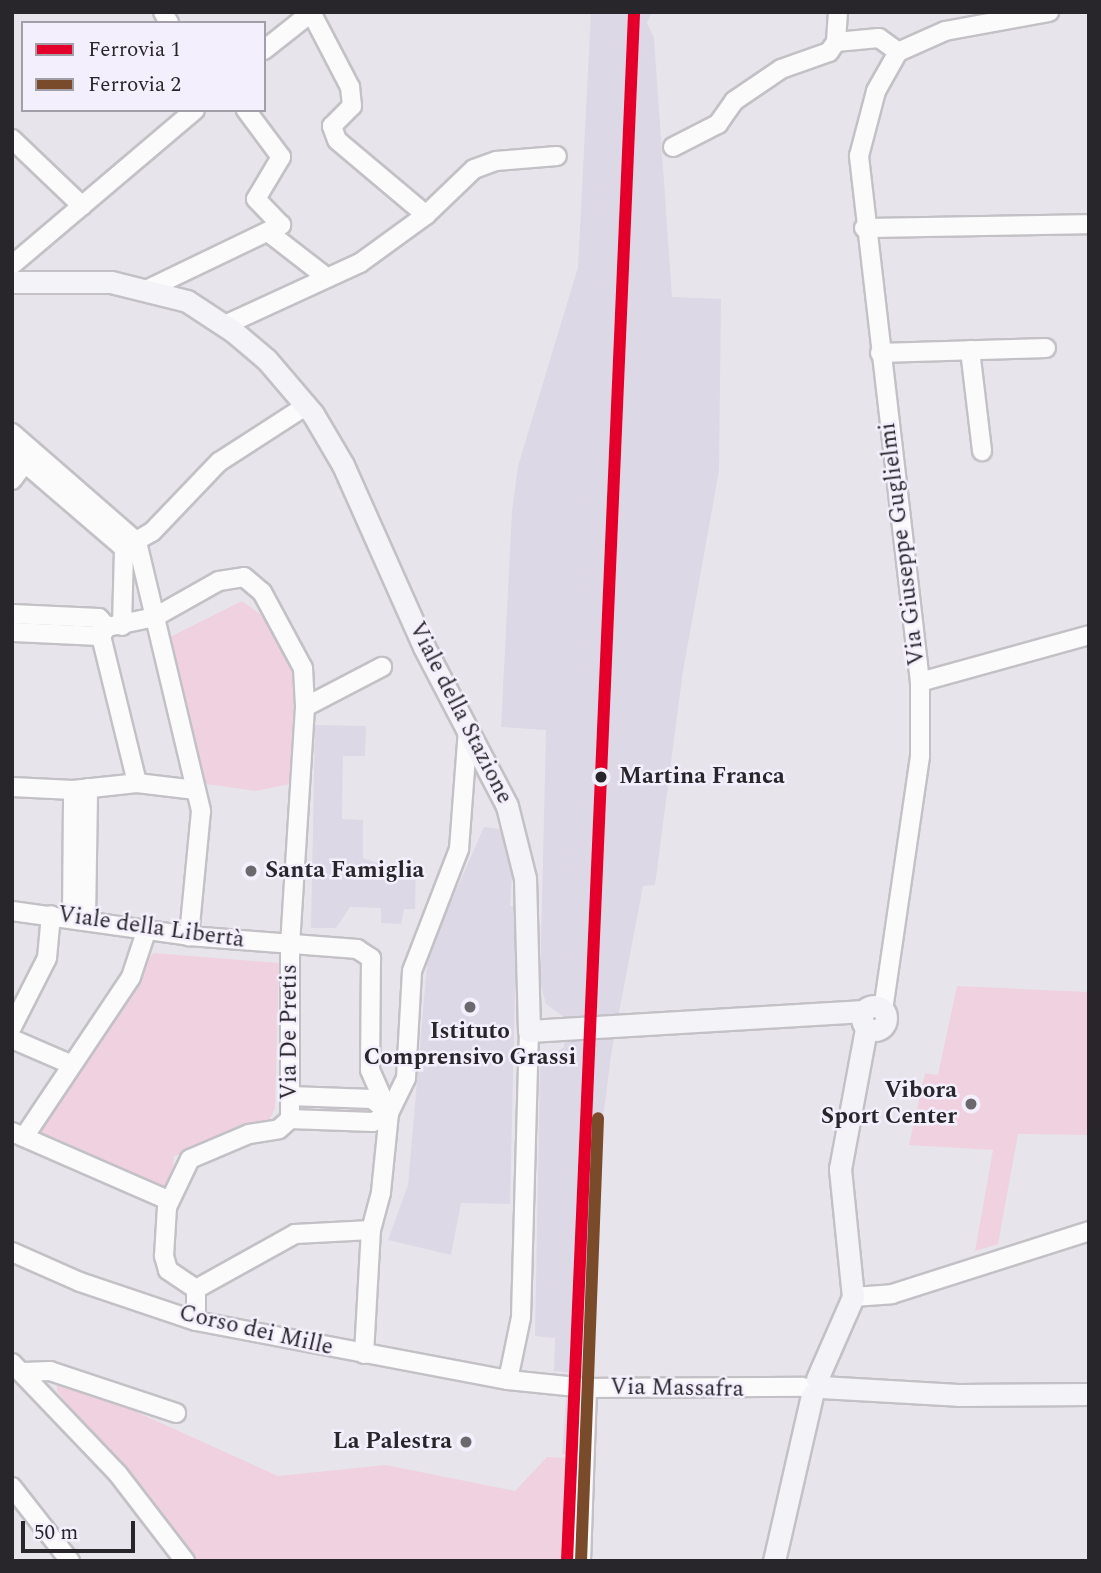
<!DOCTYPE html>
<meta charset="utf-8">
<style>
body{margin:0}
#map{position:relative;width:1101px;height:1573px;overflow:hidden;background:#e7e5eb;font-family:Spectral,serif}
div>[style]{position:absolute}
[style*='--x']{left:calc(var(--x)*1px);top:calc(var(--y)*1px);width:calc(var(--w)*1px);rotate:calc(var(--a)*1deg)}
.built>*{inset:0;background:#ddd8e5}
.green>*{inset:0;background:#f0d1e0}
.roads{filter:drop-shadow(2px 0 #c3c1c6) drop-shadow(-2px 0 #c3c1c6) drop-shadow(0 2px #c3c1c6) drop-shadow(0 -2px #c3c1c6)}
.minor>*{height:18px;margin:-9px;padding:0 9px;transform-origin:9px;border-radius:9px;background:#fbfbfc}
.major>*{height:21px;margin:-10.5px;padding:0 10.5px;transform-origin:10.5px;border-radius:10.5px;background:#f4f4f8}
.major>.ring{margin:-10.5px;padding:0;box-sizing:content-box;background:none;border:21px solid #f4f4f8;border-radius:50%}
.rail-1>*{height:12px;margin:-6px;padding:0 6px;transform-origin:6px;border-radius:6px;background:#e4002b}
.rail-2>*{height:12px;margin:-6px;padding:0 6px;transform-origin:6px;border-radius:6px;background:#7a4b2a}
.dots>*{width:19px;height:19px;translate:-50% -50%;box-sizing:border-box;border:4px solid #f4effc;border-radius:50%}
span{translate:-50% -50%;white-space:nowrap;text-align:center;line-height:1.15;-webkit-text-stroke:5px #f4effc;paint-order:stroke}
.street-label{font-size:23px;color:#28262b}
.stop-label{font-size:23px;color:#28262b;font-weight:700}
.left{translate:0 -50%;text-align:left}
.poi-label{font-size:23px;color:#28262b;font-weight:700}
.right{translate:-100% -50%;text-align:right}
.frame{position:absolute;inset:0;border:14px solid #28262b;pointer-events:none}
.legend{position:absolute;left:21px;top:21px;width:245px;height:91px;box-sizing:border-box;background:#f4effc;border:2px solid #a29fa8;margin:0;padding:9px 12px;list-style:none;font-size:21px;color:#28262b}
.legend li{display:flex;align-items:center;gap:14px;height:35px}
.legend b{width:35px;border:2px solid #a29fa8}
.scale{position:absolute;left:21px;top:1521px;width:114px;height:32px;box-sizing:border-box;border:4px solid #28262b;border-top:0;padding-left:9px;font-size:21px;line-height:24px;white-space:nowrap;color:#28262b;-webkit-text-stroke:5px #f4effc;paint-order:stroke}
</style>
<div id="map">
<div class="built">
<i style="clip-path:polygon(591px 12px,652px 12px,647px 23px,654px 38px,672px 297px,721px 299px,719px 471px,683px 671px,655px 885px,643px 886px,611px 1055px,591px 1214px,578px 1379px,578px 1456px,562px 1454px,568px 1372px,554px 1371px,555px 1338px,535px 1336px,540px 1066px,564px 1047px,565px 1018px,546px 1004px,540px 983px,546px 730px,501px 727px,512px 511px,518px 466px,578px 267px)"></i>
<i style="clip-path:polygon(315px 725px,366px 726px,365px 756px,343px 756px,342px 819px,363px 820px,363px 858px,393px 869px,416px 867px,415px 909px,404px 909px,401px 924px,381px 923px,381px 908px,350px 907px,336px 928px,311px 928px)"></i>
<i style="clip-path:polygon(484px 827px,501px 829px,513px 861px,510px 906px,517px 906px,510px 1204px,461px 1203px,451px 1255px,388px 1240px,408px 1185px,428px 954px)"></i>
</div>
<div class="green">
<i style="clip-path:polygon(242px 601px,260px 614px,282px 645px,295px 674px,290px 784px,256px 791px,206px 784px,191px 729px,164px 657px,168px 638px)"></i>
<i style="clip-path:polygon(154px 953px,279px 963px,275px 1108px,270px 1119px,265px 1123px,241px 1126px,213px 1145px,174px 1156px,170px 1201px,24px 1137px,131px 977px)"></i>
<i style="clip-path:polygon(957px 986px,1089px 992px,1089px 1135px,1018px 1134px,998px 1244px,975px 1251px,993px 1150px,909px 1145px,925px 1073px,938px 1075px)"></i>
<i style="clip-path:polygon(57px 1376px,278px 1476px,386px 1465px,515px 1491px,547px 1457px,565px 1458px,562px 1561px,187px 1561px,57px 1391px)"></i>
</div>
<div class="roads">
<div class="minor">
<i style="--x:163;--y:12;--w:13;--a:61"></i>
<i style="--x:838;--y:12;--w:30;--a:94"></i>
<i style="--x:836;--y:42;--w:43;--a:-5.3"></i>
<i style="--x:879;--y:38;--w:24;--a:36"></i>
<i style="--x:264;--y:50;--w:61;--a:-38.4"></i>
<i style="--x:12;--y:139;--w:97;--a:43.7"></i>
<i style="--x:673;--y:147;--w:51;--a:-27.1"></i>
<i style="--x:718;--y:124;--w:28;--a:-55"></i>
<i style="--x:734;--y:101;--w:57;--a:-34.2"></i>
<i style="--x:781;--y:69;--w:51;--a:-19.5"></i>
<i style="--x:829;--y:52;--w:12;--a:-55"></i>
<i style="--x:426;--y:215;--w:66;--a:-43.8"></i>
<i style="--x:474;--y:169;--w:23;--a:-20"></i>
<i style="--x:496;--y:161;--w:61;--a:-4.7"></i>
<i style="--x:864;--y:228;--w:225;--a:-1"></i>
<i style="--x:268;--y:232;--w:72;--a:37.7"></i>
<i style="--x:12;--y:265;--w:240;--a:-40.3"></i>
<i style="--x:148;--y:289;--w:148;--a:-25.7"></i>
<i style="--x:281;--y:225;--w:36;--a:-134"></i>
<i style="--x:256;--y:199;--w:49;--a:-59.2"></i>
<i style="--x:281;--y:157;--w:59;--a:-126.7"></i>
<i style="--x:225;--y:325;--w:149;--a:-24.7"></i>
<i style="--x:360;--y:263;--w:82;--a:-36"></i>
<i style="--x:426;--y:215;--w:116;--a:-139.9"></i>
<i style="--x:337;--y:140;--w:15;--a:-110"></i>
<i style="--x:332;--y:126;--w:28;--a:-45"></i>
<i style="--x:352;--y:106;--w:19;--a:-96"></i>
<i style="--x:350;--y:87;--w:85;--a:-117.5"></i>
<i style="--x:970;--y:350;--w:102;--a:83.2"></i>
<i style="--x:880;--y:353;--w:166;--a:-1.7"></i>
<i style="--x:12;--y:433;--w:166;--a:41.1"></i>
<i style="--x:137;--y:542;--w:277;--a:76.6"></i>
<i style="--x:201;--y:811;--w:126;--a:95.5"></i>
<i style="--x:12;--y:452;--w:148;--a:40.6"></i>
<i style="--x:124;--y:548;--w:32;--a:-30"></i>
<i style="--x:152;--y:532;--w:97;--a:-46.3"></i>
<i style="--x:219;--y:462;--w:105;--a:-32.9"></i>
<i style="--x:12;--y:480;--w:21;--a:-53"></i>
<i style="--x:12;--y:614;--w:87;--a:2.6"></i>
<i style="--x:99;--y:618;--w:12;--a:48"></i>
<i style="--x:122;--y:626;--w:78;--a:-88.5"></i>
<i style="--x:107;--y:627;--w:49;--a:-11.8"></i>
<i style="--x:155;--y:617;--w:73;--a:-29.4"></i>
<i style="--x:219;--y:581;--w:25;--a:-9"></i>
<i style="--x:244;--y:577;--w:23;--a:40"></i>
<i style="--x:262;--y:592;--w:86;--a:61.7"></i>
<i style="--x:303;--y:668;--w:39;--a:87"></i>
<i style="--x:305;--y:707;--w:237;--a:93.6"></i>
<i style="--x:290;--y:944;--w:175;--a:90"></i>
<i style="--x:107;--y:627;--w:11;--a:124"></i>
<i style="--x:101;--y:636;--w:151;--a:76.2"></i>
<i style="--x:12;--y:632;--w:89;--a:2.6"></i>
<i style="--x:920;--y:682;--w:175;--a:-15.5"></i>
<i style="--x:305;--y:707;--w:87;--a:-27.5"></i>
<i style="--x:12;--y:787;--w:61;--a:2.8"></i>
<i style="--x:73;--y:790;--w:64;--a:-6.2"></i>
<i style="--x:137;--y:783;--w:59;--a:6.8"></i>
<i style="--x:12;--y:911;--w:179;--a:8"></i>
<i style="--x:189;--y:936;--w:169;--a:4.4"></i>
<i style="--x:357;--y:949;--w:17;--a:33"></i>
<i style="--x:371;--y:958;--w:112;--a:90.5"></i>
<i style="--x:370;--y:1070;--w:47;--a:66.2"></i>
<i style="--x:72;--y:917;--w:127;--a:-89.5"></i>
<i style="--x:86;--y:920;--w:132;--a:-89.1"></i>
<i style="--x:883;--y:1010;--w:257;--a:-81.7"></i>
<i style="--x:920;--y:756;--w:74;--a:-90"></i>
<i style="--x:920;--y:682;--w:530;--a:-96.62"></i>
<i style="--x:859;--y:156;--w:67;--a:-75.3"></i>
<i style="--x:876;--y:91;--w:45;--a:-60.6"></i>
<i style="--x:898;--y:52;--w:51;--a:-24.1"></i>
<i style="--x:945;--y:31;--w:106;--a:-10.4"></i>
<i style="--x:12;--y:1027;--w:77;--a:-63.1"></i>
<i style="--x:47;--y:958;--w:43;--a:-84.7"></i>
<i style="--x:12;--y:1039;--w:63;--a:23.3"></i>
<i style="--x:290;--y:1096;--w:82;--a:2.1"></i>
<i style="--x:372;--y:1099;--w:19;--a:39"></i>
<i style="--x:290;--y:1119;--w:83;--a:2.1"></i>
<i style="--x:373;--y:1122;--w:18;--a:-29"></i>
<i style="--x:12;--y:1132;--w:172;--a:23.6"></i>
<i style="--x:24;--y:1137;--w:192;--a:-56.2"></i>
<i style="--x:131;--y:977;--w:51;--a:-71.6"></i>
<i style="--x:12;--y:1252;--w:74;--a:23.8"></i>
<i style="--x:80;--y:1282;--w:122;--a:18.6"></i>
<i style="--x:196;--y:1321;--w:318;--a:10.7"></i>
<i style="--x:508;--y:1380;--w:79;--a:5.8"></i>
<i style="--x:587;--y:1388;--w:216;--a:-0.3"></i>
<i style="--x:196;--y:1289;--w:113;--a:-29.1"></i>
<i style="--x:295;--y:1234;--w:76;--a:-3"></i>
<i style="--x:853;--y:1297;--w:39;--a:-4"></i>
<i style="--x:892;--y:1294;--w:207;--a:-17.7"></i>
<i style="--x:196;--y:1321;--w:32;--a:-90"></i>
<i style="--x:196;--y:1289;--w:34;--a:-146"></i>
<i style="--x:168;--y:1270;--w:15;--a:-106"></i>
<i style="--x:164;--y:1256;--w:49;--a:-86.5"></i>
<i style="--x:167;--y:1207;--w:53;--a:-64.4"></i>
<i style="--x:190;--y:1159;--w:64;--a:-23"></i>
<i style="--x:249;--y:1134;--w:30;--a:-9"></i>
<i style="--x:279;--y:1129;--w:15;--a:-42"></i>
<i style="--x:364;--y:1354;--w:124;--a:-86.8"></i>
<i style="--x:371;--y:1230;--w:39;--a:-75"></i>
<i style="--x:381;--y:1192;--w:79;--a:-84.2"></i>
<i style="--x:389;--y:1113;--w:39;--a:-64"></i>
<i style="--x:406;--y:1078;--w:107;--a:-86.8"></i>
<i style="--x:412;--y:971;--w:131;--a:-68.9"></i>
<i style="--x:459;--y:849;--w:120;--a:-85.7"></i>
<i style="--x:12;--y:1363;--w:153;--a:46.3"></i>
<i style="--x:118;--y:1474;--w:110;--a:52.4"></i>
<i style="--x:24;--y:1372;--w:26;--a:-2"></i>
<i style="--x:50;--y:1371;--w:133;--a:18.4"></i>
<i style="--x:508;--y:1380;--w:64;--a:-78.3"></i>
<i style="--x:521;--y:1317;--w:286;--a:-88.4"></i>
<i style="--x:12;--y:1487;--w:94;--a:51.9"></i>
<i style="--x:581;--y:1561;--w:173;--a:-88"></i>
</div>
<div class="major">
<i style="--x:12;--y:282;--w:99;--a:0"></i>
<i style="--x:111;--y:282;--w:78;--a:14"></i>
<i style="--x:187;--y:301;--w:56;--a:33.4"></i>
<i style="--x:234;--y:332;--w:43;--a:40.3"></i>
<i style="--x:267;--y:360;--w:71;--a:49.6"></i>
<i style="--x:313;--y:414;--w:59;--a:59.5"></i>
<i style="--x:343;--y:465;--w:199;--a:66"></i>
<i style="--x:424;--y:647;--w:179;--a:62.4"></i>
<i style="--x:507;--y:806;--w:74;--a:76"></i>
<i style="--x:525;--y:878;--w:153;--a:88.5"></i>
<i style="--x:529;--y:1031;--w:336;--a:-3.4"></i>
<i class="ring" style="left:862px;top:1006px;width:3px;height:3px"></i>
<i style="--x:817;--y:1379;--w:90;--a:-66.3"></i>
<i style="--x:853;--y:1297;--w:129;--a:-95.8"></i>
<i style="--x:840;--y:1169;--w:142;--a:-79.5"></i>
<i style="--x:821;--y:1387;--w:137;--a:3.3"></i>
<i style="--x:958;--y:1395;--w:131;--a:-0.4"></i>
<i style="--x:774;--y:1561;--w:170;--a:-77.1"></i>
</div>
</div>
<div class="rail-1">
<i style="--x:567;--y:1561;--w:1550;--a:-87.52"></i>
</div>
<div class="rail-2">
<i style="--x:581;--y:1561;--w:443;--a:-87.8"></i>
</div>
<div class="dots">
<i style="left:601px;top:777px;background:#28262b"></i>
<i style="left:251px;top:871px;background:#6b696e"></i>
<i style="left:470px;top:1007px;background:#6b696e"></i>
<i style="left:971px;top:1104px;background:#6b696e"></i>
<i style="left:466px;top:1442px;background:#6b696e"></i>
</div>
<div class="street-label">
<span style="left:903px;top:544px;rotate:-97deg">Via Giuseppe Guglielmi</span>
<span style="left:460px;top:713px;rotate:63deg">Viale della Stazione</span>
<span style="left:151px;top:928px;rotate:8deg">Viale della Libertà</span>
<span style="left:290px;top:1032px;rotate:-90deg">Via De Pretis</span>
<span style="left:256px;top:1331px;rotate:13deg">Corso dei Mille</span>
<span style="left:677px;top:1389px;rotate:1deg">Via Massafra</span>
</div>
<div class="stop-label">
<span class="left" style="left:619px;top:777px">Martina Franca</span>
</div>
<div class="poi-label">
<span class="left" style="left:265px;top:871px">Santa Famiglia</span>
<span style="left:470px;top:1045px">Istituto<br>Comprensivo Grassi</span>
<span class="right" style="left:957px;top:1104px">Vibora<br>Sport Center</span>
<span class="right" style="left:452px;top:1442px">La Palestra</span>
</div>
<div class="frame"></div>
<ul class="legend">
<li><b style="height:9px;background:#e4002b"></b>Ferrovia 1</li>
<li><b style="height:9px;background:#7a4b2a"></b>Ferrovia 2</li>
</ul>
<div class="scale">50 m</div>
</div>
